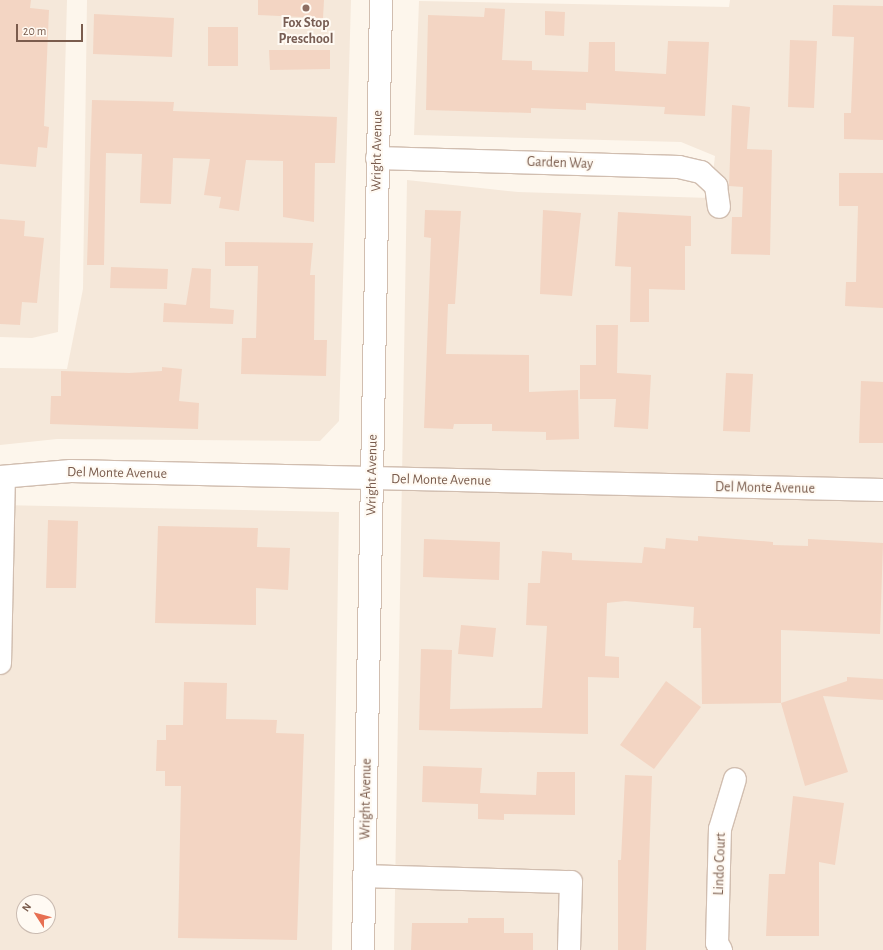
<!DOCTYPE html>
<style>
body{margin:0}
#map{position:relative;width:883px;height:950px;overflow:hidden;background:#fdf6ec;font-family:"Alegreya Sans",sans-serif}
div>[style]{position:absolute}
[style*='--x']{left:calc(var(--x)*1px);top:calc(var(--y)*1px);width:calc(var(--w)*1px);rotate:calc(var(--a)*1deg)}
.residential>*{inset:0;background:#f5e8da}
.building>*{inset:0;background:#f3d5c3}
.roads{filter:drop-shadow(1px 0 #d1beb0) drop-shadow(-1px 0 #d1beb0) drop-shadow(0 1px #d1beb0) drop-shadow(0 -1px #d1beb0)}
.minor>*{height:22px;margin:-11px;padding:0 11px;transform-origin:11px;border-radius:11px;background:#fff}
.dots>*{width:11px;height:11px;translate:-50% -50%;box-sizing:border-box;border:2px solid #fffaf3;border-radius:50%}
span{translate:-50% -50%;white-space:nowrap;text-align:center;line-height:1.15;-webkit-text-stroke:4px #fffaf3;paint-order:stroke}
.education-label{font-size:14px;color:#785e54;font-weight:700}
.street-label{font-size:14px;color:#7a5c4d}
.north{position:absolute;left:16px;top:894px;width:40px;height:40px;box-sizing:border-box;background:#fffaf3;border:1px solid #cabbb1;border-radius:50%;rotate:306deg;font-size:11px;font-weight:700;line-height:16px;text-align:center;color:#7a5c4d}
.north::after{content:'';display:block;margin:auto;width:14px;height:18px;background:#e76f51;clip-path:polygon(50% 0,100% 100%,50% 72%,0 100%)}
.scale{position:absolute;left:16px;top:24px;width:67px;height:18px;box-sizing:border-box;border:2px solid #7a5c4d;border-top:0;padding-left:5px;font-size:12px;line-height:14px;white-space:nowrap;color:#7a5c4d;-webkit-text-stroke:3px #fffaf3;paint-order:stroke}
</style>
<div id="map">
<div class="residential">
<i style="clip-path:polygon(0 0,67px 0,58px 332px,32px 338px,0 337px)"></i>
<i style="clip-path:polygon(87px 0,351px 0,339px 421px,320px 441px,57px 439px,0 445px,0 368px,67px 369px,83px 289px)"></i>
<i style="clip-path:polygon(730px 0,883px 0,883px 950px,394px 950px,407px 180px,518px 192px,710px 198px,715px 156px,681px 142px,414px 135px,419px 1px,729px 7px)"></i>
<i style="clip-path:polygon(evenodd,0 505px,339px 512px,332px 950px,0 950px,0 505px,24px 902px,48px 902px,48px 926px,24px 926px,24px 902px)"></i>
</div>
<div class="building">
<i style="clip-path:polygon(0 0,31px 0,30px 8px,49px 10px,44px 126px,49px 127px,47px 148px,38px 147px,36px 167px,0 164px)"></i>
<i style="clip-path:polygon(258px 0,324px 0,323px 18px,258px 15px)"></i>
<i style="clip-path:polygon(833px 5px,883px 6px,883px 140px,844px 139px,844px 113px,851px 113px,854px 37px,832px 36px)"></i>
<i style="clip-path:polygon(485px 8px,505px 9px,502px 60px,532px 61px,532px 70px,588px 72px,589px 42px,615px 42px,615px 71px,666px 74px,668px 41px,709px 42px,705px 116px,664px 114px,665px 107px,586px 103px,586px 110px,531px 108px,531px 113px,426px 110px,428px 15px,484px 17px)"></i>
<i style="clip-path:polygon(545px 11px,565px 12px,564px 36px,545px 35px)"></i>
<i style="clip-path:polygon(94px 14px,174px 18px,172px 57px,93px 54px)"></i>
<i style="clip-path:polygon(208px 27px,238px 27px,238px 66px,208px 66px)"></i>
<i style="clip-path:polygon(790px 40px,817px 41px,814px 108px,788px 107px)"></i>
<i style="clip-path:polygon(269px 50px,330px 50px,330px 69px,270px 70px)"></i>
<i style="clip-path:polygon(92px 100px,174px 102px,173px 111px,337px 117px,335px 163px,315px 163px,314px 222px,283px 217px,283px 161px,246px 160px,239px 211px,219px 208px,221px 197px,204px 195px,210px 159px,173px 158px,171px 204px,140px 203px,142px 154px,106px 153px,104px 265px,87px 265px)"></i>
<i style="clip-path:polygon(732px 105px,750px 107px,747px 149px,772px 150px,770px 255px,731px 254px,732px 217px,742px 217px,743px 187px,729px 186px)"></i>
<i style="clip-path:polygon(839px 173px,883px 173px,883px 308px,845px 306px,846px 282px,856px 282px,858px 206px,839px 206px)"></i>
<i style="clip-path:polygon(425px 210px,461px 211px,455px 304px,448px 304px,446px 354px,529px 355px,529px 392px,578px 390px,579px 439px,546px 440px,546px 432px,492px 431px,492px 424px,454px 424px,453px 429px,424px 428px,431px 238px,424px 237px)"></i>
<i style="clip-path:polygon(543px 210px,581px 213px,572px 296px,540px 294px)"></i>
<i style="clip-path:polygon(618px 212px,691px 216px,691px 246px,685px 246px,685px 290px,649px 289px,649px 322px,630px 322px,631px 267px,615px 266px)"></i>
<i style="clip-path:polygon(0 219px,25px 221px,24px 236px,44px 238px,37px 303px,22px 302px,20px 325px,0 324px)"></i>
<i style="clip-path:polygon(225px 242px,313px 243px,310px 275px,315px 275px,314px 340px,327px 340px,326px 376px,241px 374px,242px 338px,256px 338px,258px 266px,225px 266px)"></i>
<i style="clip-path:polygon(111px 267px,168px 269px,167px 289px,110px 288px)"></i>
<i style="clip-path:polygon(192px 268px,211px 269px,210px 308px,234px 310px,233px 324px,163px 322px,164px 303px,186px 305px)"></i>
<i style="clip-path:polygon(596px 325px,618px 325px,617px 373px,651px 375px,648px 429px,614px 427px,616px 399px,580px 399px,580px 365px,596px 365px)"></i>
<i style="clip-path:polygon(162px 367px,182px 369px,179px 401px,199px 403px,198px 429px,50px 424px,51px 396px,61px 396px,61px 371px,129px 373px,162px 371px)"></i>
<i style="clip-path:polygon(726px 373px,753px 374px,750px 432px,723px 431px)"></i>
<i style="clip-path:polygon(861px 381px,883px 382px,883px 443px,859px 443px)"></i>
<i style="clip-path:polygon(48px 520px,78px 521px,76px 588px,46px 588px)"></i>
<i style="clip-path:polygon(158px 526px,258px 528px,257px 547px,290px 548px,288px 590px,256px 588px,256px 625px,155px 623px)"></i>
<i style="clip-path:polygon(698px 536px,773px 542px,773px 545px,808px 546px,808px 539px,883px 543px,880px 634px,781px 630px,781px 703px,702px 704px,701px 628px,693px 628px,694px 607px,625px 601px,607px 603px,605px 656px,619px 657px,619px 678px,588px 677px,588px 734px,419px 730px,421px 649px,452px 650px,450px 709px,542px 708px,547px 626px,526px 625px,528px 583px,540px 583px,542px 551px,572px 553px,572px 560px,642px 563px,644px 547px,665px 549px,666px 538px,698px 541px)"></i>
<i style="clip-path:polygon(424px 539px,500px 542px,499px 580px,423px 577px)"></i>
<i style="clip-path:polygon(461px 625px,496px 628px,493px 657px,458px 654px)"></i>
<i style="clip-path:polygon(847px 677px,883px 679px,883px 700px,823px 696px,848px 772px,805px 786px,781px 703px,847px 681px)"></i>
<i style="clip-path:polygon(666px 681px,701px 707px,654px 769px,620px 745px)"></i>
<i style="clip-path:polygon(184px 682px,227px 683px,226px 719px,277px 720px,276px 733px,304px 734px,297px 940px,178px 938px,181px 786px,165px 786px,165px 771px,156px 771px,157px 740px,166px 740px,166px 725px,183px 725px)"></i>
<i style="clip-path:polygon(423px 766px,482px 768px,480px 793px,536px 795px,537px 772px,575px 772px,575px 815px,504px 814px,504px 820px,478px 819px,478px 804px,422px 802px)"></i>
<i style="clip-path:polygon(625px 775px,652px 776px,646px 950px,618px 950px,618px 860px,621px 860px)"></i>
<i style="clip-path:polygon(793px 796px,844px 803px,835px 865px,819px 862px,819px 936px,766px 936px,769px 874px,785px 874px)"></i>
<i style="clip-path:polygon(468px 918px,504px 918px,504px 933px,533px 933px,533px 950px,411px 950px,412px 923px,468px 923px)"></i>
</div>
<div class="roads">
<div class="minor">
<i style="--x:377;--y:158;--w:302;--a:1.7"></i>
<i style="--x:679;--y:167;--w:23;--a:13"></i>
<i style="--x:701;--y:172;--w:21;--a:43"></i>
<i style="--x:716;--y:186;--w:21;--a:82"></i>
<i style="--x:0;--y:477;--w:71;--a:-4.8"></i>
<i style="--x:71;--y:471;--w:812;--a:1.34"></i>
<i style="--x:0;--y:663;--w:186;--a:-88.8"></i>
<i style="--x:364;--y:876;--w:207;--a:1.7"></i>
<i style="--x:571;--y:882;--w:68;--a:91.7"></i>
<i style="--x:363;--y:950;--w:950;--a:-88.91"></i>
<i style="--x:721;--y:950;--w:8;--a:-120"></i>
<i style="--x:717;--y:943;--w:114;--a:-88.5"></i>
<i style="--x:720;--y:829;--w:52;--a:-73.3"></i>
</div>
</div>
<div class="dots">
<i style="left:306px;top:8px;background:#8d6e63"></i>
</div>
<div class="education-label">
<span style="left:306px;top:31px">Fox Stop<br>Preschool</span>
</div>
<div class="street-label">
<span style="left:377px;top:151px;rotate:-89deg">Wright Avenue</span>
<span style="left:560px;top:163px;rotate:2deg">Garden Way</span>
<span style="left:117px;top:473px;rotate:1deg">Del Monte Avenue</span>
<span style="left:372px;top:475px;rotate:-89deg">Wright Avenue</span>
<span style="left:441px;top:480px;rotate:1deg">Del Monte Avenue</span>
<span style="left:765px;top:488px;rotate:1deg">Del Monte Avenue</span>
<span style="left:366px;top:799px;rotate:-89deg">Wright Avenue</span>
<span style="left:720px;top:864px;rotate:-88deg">Lindo Court</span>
</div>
<div class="north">N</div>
<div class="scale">20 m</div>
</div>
